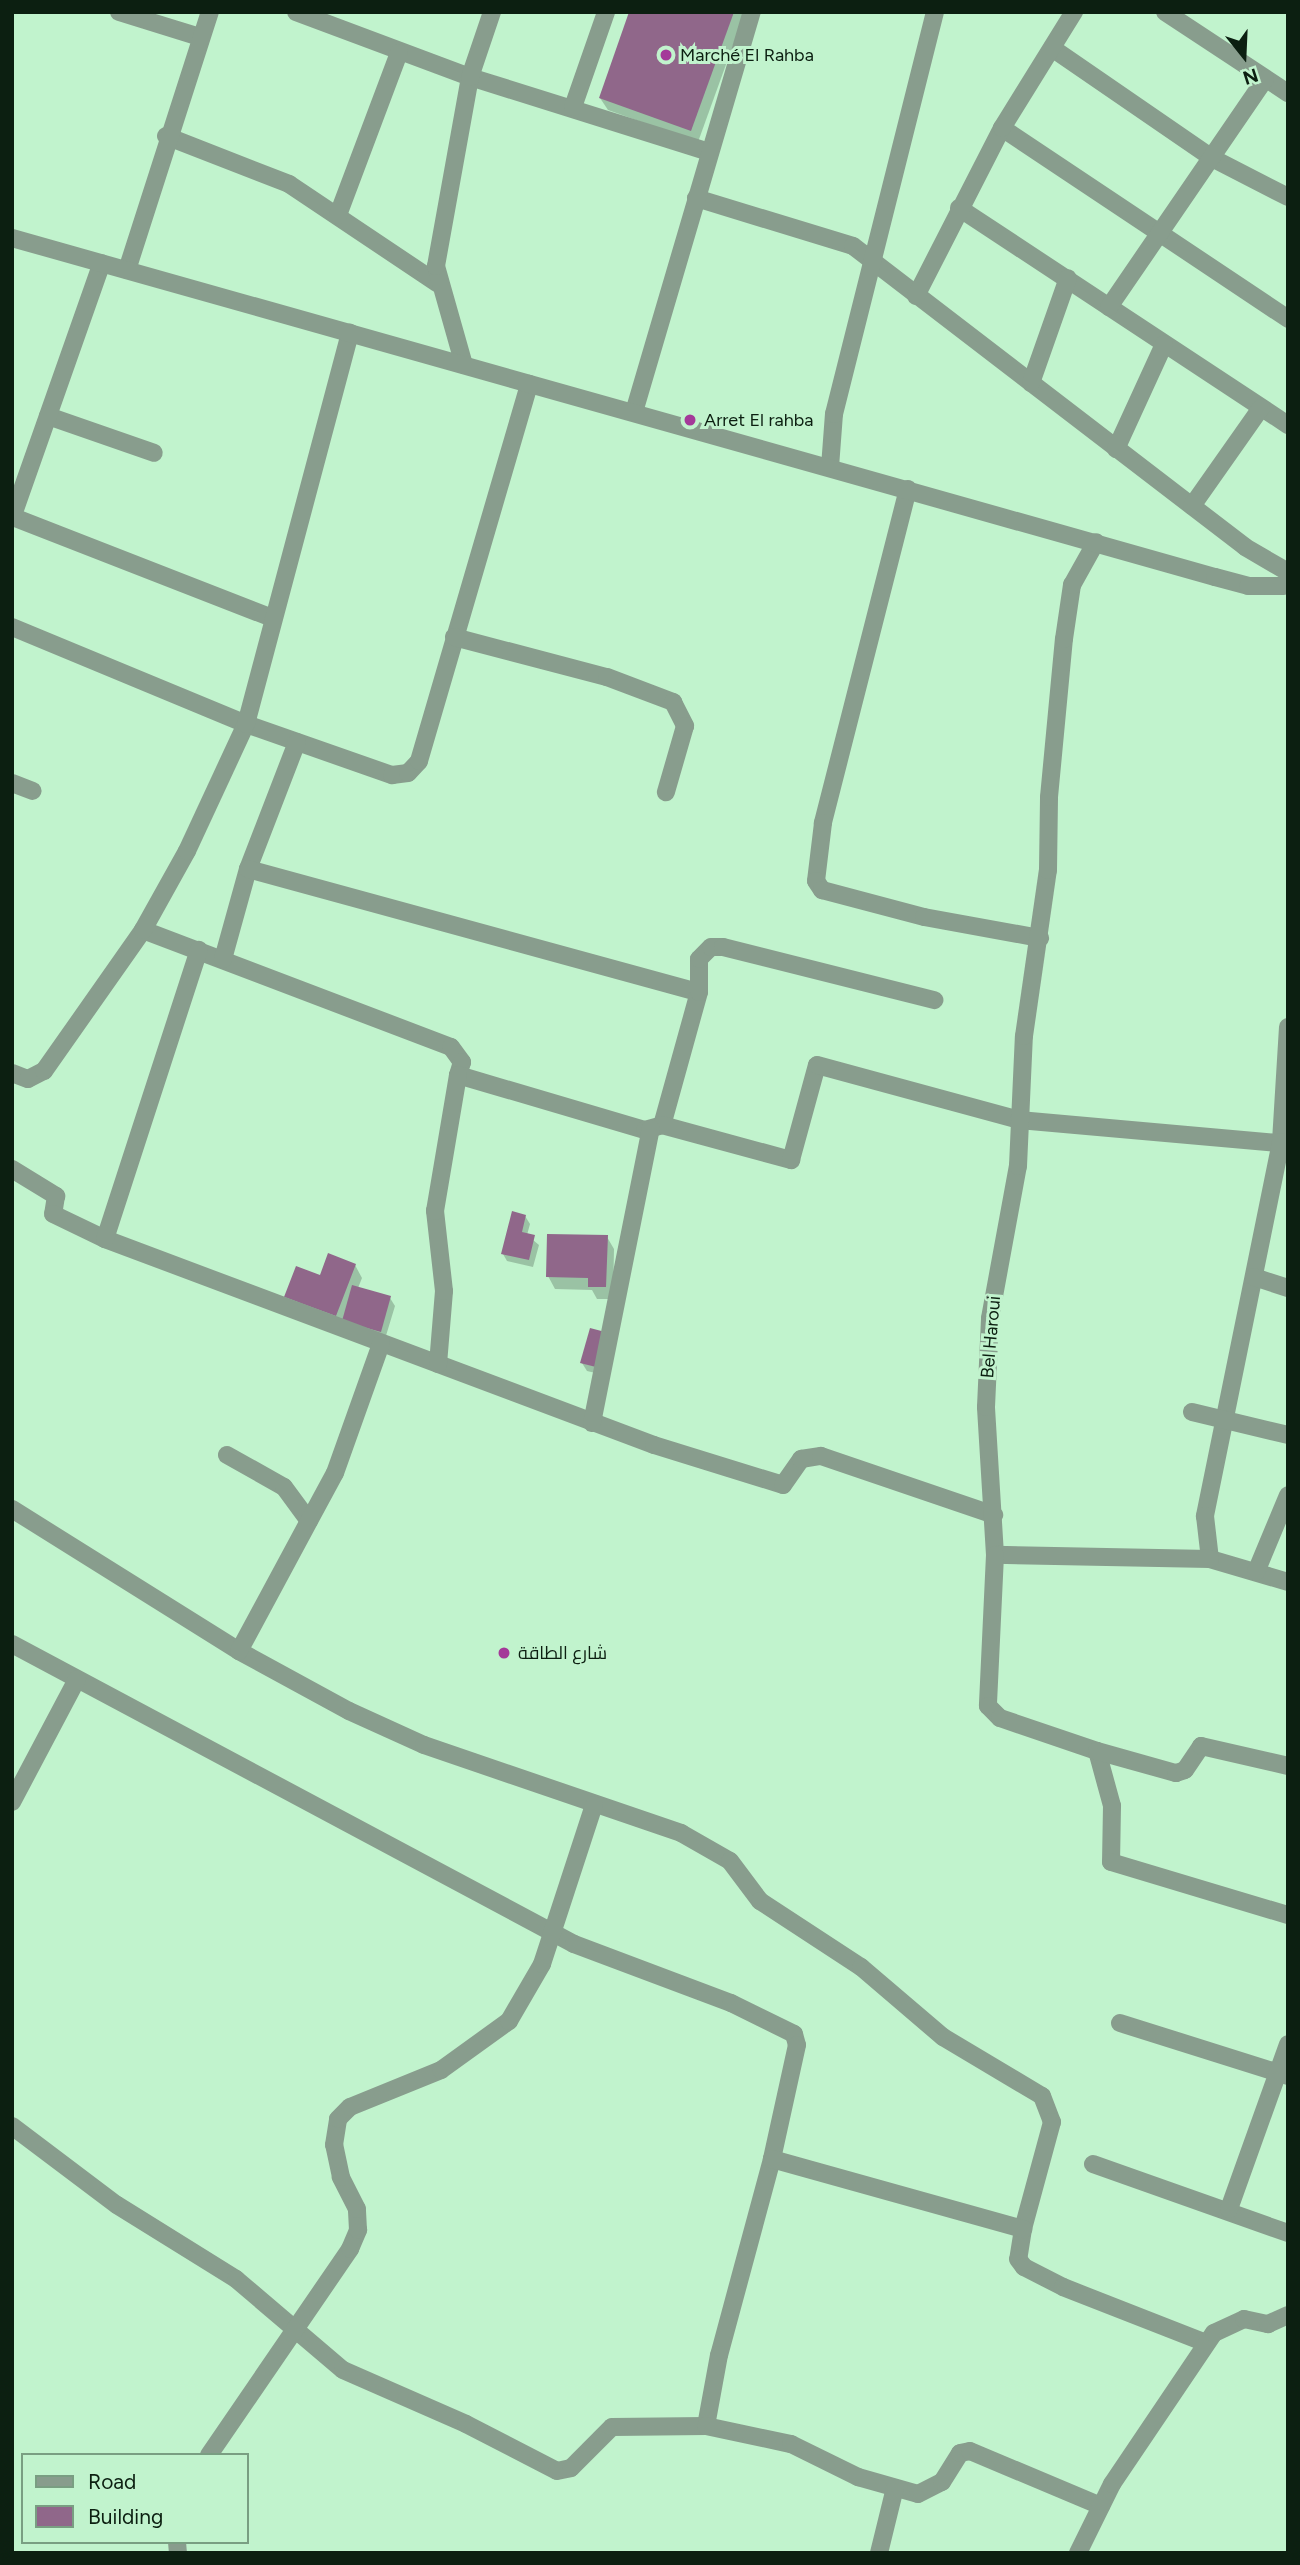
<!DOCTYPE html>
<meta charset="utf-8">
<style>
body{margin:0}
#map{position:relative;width:1300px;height:2565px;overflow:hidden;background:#c1f3cd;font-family:Figtree,Cairo,sans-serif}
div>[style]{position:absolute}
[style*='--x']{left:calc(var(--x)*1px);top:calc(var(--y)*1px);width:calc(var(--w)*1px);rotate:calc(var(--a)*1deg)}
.shadow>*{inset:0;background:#0003}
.building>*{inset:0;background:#90678a}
.minor>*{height:18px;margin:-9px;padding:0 9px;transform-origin:9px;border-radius:9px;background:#889d8d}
.tertiary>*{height:18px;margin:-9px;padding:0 9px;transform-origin:9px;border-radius:9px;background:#889d8d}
.dots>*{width:19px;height:19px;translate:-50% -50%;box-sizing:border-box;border:4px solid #c1f3cd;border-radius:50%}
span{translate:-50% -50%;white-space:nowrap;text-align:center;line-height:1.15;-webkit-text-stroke:6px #c1f3cd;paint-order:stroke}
.poi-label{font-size:18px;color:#0c1f11}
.left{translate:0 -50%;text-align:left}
.street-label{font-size:18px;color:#0c1f11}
.frame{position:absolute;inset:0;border:14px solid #0c1f11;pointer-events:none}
.legend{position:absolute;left:21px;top:2453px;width:228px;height:91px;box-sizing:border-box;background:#c1f3cd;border:2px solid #799e82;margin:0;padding:9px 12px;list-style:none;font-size:21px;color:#0c1f11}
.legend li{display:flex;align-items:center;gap:14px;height:35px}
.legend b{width:35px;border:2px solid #799e82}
.north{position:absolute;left:1209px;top:21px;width:70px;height:70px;-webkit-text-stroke:5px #c1f3cd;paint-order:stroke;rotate:162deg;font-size:19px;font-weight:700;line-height:28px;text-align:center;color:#0c1f11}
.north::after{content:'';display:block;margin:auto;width:24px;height:32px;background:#0c1f11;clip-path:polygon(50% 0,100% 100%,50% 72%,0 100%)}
</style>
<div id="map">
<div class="shadow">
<i style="clip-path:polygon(631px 12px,745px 12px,698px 142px,608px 110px,600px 98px)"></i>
<i style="clip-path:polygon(525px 1216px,530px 1224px,527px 1235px,539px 1245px,533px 1267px,507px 1261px,503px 1254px)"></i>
<i style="clip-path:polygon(607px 1237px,614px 1249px,613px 1299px,597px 1299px,592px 1290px,555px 1289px,548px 1276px)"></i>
<i style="clip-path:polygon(355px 1265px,362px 1278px,358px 1288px,390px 1298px,395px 1306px,385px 1339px,293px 1309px,321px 1277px)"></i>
<i style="clip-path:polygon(591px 1330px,604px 1375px,587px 1371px,582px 1363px)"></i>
</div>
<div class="building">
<i style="clip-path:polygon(629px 12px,734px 12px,691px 131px,599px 98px)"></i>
<i style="clip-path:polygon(512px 1211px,526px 1215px,522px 1232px,535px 1235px,529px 1260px,501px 1254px)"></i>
<i style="clip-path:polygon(547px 1234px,608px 1235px,606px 1287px,588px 1287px,588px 1278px,546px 1277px)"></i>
<i style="clip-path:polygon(328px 1253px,356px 1264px,336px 1316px,284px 1297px,296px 1266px,320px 1275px)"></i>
<i style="clip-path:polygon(352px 1285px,391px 1296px,381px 1332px,342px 1321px)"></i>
<i style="clip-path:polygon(590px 1328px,609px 1333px,600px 1368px,580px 1363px)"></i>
</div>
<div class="minor">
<i style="--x:119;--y:12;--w:85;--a:17.2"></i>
<i style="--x:296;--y:12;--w:186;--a:20.5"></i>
<i style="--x:470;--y:77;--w:251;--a:17.4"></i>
<i style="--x:1165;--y:12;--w:147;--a:33.4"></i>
<i style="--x:1052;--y:48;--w:194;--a:34.5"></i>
<i style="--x:1212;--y:158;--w:85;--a:27.2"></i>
<i style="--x:573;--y:107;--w:101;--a:-70.8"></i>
<i style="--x:1002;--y:128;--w:344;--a:33.7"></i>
<i style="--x:166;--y:136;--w:132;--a:21.3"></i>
<i style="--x:289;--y:184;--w:178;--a:33.8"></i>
<i style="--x:696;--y:198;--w:164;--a:17"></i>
<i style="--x:853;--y:246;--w:494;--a:37.5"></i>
<i style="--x:1245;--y:547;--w:50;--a:30.2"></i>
<i style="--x:959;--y:208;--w:394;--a:33.4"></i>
<i style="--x:338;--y:215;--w:173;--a:-69.4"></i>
<i style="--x:127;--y:270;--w:271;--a:-72.2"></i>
<i style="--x:916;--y:296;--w:189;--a:-62.9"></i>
<i style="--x:1002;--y:128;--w:137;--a:-58.2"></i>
<i style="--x:1109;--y:307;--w:276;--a:-55.6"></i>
<i style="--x:464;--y:365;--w:103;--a:-105.8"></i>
<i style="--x:436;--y:266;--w:192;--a:-79.8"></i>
<i style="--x:470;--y:77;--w:69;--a:-71.3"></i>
<i style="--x:1031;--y:383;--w:111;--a:-70.6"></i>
<i style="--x:634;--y:412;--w:417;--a:-73.6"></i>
<i style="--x:48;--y:416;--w:112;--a:19.2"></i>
<i style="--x:1116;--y:449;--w:115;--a:-65.4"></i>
<i style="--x:830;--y:467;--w:53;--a:-85.7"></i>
<i style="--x:834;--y:414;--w:414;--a:-75.9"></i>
<i style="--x:908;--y:489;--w:345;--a:104.3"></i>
<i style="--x:823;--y:823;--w:58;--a:96.9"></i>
<i style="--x:816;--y:881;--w:11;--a:56"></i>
<i style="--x:822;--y:890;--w:106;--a:14.8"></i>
<i style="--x:924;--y:917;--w:118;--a:10.3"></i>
<i style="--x:1192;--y:506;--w:120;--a:-54.9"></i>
<i style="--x:13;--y:517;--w:278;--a:21.3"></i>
<i style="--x:12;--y:518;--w:270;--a:-70.6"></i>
<i style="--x:12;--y:627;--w:253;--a:22.5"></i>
<i style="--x:246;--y:724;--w:155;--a:19.3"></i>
<i style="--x:392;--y:775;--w:16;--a:-7"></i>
<i style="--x:408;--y:773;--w:16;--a:-47"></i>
<i style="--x:419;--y:761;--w:393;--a:-73.7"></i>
<i style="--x:454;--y:637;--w:158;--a:14.7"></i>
<i style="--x:607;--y:677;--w:71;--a:20.7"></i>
<i style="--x:673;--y:702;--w:27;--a:63"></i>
<i style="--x:685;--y:726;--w:69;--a:106.1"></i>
<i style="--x:12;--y:783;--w:22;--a:21"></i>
<i style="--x:248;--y:869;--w:136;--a:-68.9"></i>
<i style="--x:143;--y:930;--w:329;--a:20.8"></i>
<i style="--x:451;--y:1047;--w:19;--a:54"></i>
<i style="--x:462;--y:1062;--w:14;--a:107"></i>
<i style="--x:458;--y:1075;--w:195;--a:16.4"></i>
<i style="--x:645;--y:1130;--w:18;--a:-16"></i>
<i style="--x:223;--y:959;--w:93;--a:-74.5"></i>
<i style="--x:248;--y:869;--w:467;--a:15.3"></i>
<i style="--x:699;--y:992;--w:138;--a:105.5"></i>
<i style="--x:662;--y:1125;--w:134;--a:15.2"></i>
<i style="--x:791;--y:1160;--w:98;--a:-74.7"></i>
<i style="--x:817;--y:1065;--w:209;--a:15.2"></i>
<i style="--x:1019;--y:1120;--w:270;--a:5.1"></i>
<i style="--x:699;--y:992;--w:33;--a:-90"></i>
<i style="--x:699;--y:959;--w:17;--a:-45"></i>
<i style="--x:711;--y:947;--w:12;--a:0"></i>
<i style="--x:723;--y:947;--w:218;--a:14.1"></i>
<i style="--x:1288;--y:1027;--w:115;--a:93.5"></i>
<i style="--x:1281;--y:1142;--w:382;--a:101.5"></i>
<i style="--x:1205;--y:1516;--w:43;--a:83.4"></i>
<i style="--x:1210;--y:1559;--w:81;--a:16.4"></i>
<i style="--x:12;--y:1073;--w:17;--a:21"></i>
<i style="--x:28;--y:1079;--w:18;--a:-27"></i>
<i style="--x:44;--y:1071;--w:172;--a:-54.9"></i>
<i style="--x:143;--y:930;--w:90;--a:-60.9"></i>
<i style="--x:187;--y:851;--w:140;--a:-65.1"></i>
<i style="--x:246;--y:724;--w:405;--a:-75.1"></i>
<i style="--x:12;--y:1169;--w:52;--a:31.5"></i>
<i style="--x:56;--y:1196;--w:18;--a:99"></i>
<i style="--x:53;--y:1214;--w:58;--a:25.7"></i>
<i style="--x:105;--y:1239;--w:586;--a:20.57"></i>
<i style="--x:654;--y:1445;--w:135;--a:17.2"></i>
<i style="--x:783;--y:1485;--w:32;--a:-55"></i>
<i style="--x:801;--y:1459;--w:20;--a:-9"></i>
<i style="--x:821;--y:1456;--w:183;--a:18.8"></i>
<i style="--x:105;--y:1239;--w:304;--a:-72"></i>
<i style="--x:1254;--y:1277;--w:36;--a:18"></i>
<i style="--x:438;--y:1364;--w:73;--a:-85.3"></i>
<i style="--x:444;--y:1291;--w:81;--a:-96.4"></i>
<i style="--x:435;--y:1211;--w:138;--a:-80.4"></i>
<i style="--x:1192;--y:1412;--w:99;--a:13.5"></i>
<i style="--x:592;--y:1423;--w:300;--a:-78.7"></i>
<i style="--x:227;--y:1455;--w:65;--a:29.3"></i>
<i style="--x:284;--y:1487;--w:42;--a:53.7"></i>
<i style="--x:12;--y:1509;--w:268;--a:32"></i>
<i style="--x:239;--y:1651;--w:125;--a:28.6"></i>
<i style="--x:349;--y:1711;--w:82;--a:24.4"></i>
<i style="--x:424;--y:1745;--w:272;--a:18.9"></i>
<i style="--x:681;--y:1833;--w:56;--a:29.7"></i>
<i style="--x:730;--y:1861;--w:50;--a:53.1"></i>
<i style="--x:760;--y:1901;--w:121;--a:33.2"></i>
<i style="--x:861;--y:1967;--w:108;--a:40.5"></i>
<i style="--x:943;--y:2037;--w:115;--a:30.8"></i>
<i style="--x:1042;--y:2096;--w:28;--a:69"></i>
<i style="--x:1052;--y:2122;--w:111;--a:105.2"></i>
<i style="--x:1023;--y:2229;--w:30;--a:99"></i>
<i style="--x:1018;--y:2259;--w:10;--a:53"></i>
<i style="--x:1024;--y:2267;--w:44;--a:27.1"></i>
<i style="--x:1063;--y:2287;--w:154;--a:21.4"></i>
<i style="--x:995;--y:1555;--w:148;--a:-93.5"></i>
<i style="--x:986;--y:1407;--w:89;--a:-87.4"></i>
<i style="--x:990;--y:1318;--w:155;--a:-79.6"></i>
<i style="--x:1018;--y:1166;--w:130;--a:-87.4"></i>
<i style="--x:1024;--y:1036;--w:168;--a:-81.8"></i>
<i style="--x:1048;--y:870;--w:73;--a:-89.2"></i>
<i style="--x:1049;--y:797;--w:159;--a:-84.6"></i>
<i style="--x:1064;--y:639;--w:55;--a:-81.6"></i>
<i style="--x:1072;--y:585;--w:49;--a:-60.8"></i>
<i style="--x:1210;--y:1559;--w:215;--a:-178.9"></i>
<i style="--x:995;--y:1555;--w:151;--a:92.7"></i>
<i style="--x:988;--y:1706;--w:17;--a:45"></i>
<i style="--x:1000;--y:1718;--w:102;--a:18.8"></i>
<i style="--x:1097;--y:1751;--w:57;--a:74.7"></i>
<i style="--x:1112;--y:1806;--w:56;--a:91"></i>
<i style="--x:1111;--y:1862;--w:185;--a:16.7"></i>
<i style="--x:1256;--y:1572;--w:83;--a:-67.4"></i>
<i style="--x:12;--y:1644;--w:637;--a:28.09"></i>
<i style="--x:574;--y:1944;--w:168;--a:20.6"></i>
<i style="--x:731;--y:2003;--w:70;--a:26.2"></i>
<i style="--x:794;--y:2034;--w:11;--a:75"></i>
<i style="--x:797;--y:2045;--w:117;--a:102.4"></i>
<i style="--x:772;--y:2159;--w:203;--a:105.1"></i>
<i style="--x:719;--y:2355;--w:72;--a:100.4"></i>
<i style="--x:239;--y:1651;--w:202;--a:-61.7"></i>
<i style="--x:335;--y:1473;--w:137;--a:-70.4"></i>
<i style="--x:1097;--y:1751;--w:82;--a:15.6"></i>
<i style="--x:1176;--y:1773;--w:9;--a:-18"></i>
<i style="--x:1185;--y:1770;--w:29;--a:-56"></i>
<i style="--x:1201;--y:1746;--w:89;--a:12.9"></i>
<i style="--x:12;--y:1802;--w:139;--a:-62.1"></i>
<i style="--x:1120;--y:2023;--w:176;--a:17.5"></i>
<i style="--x:12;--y:2126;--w:131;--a:37"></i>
<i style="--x:117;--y:2205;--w:140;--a:31.9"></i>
<i style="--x:236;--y:2279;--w:140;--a:40.4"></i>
<i style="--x:343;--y:2370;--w:134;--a:23.7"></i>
<i style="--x:466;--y:2424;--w:102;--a:27.3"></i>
<i style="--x:557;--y:2471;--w:14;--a:-12"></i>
<i style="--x:571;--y:2468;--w:58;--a:-45"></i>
<i style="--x:612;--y:2427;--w:94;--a:-0.6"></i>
<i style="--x:706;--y:2426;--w:87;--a:12"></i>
<i style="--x:791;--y:2444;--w:75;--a:26.2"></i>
<i style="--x:858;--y:2477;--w:62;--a:15.8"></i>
<i style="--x:918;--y:2494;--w:27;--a:-27"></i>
<i style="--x:942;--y:2482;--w:34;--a:-58"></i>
<i style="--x:960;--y:2453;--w:10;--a:-11"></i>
<i style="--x:970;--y:2451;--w:142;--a:22.8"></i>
<i style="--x:772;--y:2159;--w:261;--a:15.6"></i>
<i style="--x:1093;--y:2164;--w:207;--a:19.5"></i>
<i style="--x:1229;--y:2209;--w:175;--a:-70.3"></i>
<i style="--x:209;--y:2455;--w:250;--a:-55.6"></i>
<i style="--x:350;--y:2249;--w:21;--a:-67"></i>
<i style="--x:358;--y:2230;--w:21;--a:-93"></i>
<i style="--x:357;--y:2209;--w:36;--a:-117"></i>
<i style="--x:341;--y:2177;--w:33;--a:-102"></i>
<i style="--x:334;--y:2145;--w:26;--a:-81"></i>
<i style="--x:338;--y:2119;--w:17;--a:-45"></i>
<i style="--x:350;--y:2107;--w:98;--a:-22.1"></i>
<i style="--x:441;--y:2070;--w:84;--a:-35.8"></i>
<i style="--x:509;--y:2021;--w:66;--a:-59.9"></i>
<i style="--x:542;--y:1964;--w:167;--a:-71.9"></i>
<i style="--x:177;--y:2542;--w:11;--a:85"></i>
<i style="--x:879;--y:2553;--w:67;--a:-76.2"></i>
<i style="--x:1078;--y:2553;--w:77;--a:-63.8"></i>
<i style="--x:1112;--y:2484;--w:182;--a:-56"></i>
<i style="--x:1214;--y:2333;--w:33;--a:-25"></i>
<i style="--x:1244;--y:2319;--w:25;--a:12"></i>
<i style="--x:1268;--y:2324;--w:22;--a:-24"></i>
</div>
<div class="tertiary">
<i style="--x:12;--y:238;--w:1250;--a:15.74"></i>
<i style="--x:1215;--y:577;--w:34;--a:15"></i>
<i style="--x:1248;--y:586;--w:36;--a:0"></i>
</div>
<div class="dots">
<i style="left:666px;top:55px;background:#a43999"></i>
<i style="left:690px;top:420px;background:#a43999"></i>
<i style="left:504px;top:1653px;background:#a43999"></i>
</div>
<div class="poi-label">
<span class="left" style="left:680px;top:55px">Marché El Rahba</span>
<span class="left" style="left:704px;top:420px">Arret El rahba</span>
<span class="left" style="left:518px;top:1653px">شارع الطاقة</span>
</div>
<div class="street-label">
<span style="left:991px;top:1337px;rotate:-85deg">Bel Haroui</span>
</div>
<div class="frame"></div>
<ul class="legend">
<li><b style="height:9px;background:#889d8d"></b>Road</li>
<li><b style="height:19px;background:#90678a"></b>Building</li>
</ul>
<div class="north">N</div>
</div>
